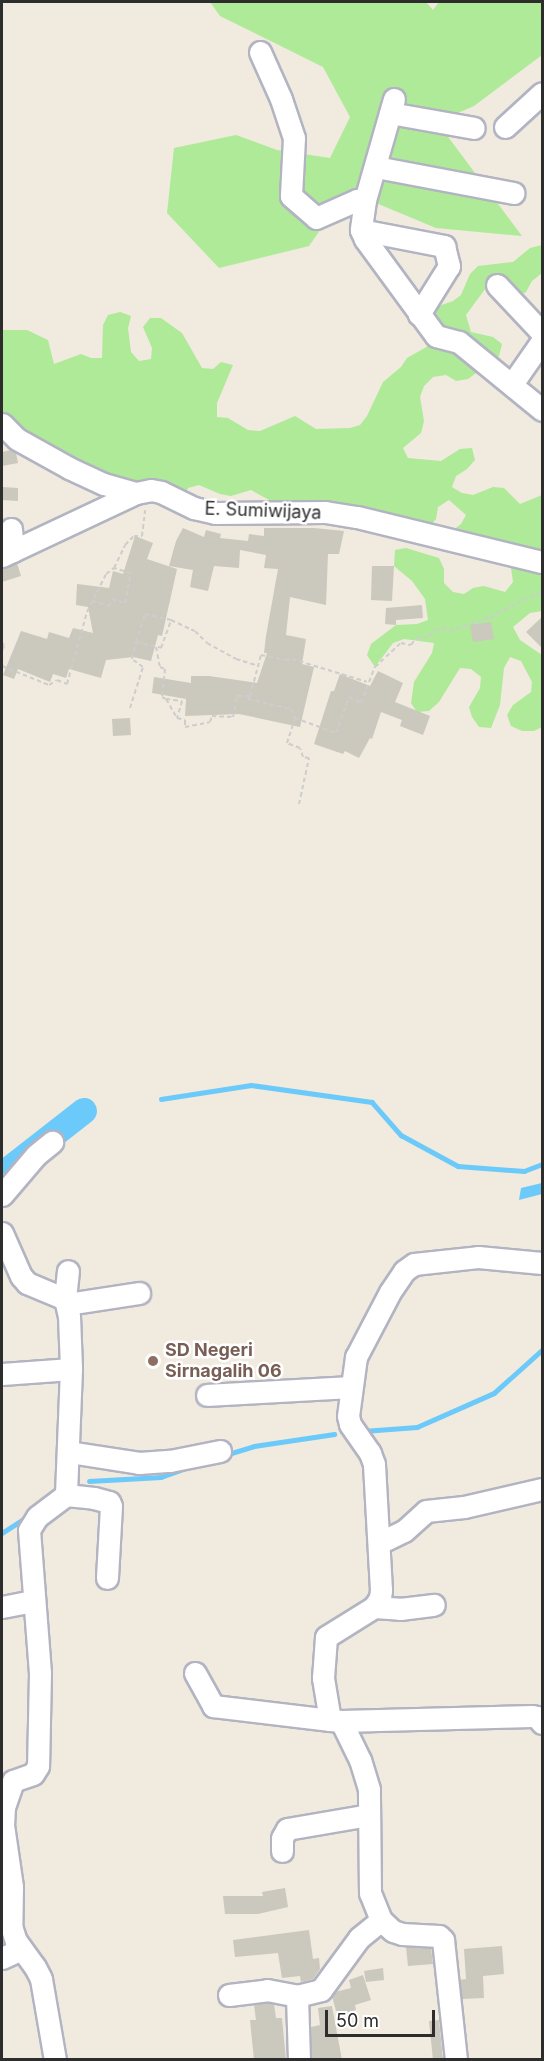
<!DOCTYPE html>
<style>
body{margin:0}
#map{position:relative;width:544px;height:2061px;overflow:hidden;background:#f0eadf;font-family:Inter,sans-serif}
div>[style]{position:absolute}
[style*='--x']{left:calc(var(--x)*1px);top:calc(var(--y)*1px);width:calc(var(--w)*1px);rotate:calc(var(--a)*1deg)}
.green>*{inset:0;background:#aeea98}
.water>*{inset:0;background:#6bcaf9}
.stream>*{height:4.5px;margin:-2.25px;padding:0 2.25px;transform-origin:2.25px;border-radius:2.25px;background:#6bcaf9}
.river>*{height:26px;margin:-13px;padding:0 13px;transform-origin:13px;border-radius:13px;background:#6bcaf9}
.building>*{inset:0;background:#cbc8bd}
.path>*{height:2px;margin-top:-1px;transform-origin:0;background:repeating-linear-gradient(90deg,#cdcdcd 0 4.5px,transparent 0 7.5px)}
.roads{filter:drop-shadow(2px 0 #b3b4c2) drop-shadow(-2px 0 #b3b4c2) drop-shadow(0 2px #b3b4c2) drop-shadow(0 -2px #b3b4c2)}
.minor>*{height:21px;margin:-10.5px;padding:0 10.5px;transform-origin:10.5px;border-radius:10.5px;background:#fff}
.dots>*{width:16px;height:16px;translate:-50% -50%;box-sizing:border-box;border:3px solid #fff;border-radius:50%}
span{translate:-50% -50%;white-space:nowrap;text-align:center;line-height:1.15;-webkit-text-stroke:5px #fff;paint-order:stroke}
.street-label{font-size:18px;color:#2d2d2d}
.education-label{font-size:18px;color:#785e54;font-weight:700}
.left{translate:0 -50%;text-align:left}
.frame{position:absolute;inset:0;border:3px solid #2d2d2d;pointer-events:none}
.scale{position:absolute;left:325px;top:2010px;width:110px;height:27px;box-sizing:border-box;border:3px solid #2d2d2d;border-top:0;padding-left:8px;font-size:18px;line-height:21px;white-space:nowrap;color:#2d2d2d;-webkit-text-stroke:4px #fff;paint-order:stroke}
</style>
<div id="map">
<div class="green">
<i style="clip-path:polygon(210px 2px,426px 2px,433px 10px,439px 2px,542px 2px,542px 55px,474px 106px,437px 122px,522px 236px,436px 228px,376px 203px,344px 196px,309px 246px,219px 268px,167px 213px,174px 148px,236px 135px,277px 150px,330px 158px,350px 117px,323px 67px,220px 16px)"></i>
<i style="clip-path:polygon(542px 245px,542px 273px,532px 281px,526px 292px,516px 298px,488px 285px,466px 315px,471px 332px,493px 337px,502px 344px,499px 356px,468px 379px,456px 381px,446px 375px,433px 377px,424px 386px,420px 397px,424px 421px,421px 433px,403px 448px,408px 458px,441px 461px,460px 449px,472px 448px,475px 460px,467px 469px,456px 476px,452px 487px,462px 493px,473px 495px,493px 487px,504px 488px,520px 504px,542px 495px,542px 611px,530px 613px,513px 627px,520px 640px,542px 655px,542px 727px,534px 731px,522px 731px,511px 726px,507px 715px,513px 705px,531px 692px,532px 682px,521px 661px,510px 657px,504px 668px,500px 705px,491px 728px,479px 727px,472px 717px,469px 707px,480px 688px,481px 677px,471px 669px,460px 668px,439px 702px,429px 711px,417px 712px,411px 703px,414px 682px,432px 653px,434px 643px,404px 639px,393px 643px,375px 667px,367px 655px,371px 644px,396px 625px,417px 624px,428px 620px,425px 599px,412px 581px,394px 566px,395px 550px,406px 548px,439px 558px,444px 569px,444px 583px,453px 592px,464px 594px,473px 588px,484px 586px,505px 592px,513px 582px,509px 554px,452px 531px,461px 524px,466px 515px,449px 500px,438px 507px,436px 519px,428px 529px,271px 501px,251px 490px,231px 496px,220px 494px,199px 485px,188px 488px,185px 496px,161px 492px,151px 503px,2px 425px,2px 330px,27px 330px,48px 340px,54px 364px,81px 354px,91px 358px,102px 358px,103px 325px,108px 315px,120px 312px,131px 316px,128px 328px,131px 352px,139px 361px,151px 359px,152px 348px,143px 327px,150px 318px,161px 318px,182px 333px,202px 368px,213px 369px,221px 362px,233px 365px,217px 403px,217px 417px,228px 418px,248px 430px,260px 431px,295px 416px,316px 429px,350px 428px,360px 425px,367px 416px,383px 382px,401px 367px,407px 358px,437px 341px,432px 320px,433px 308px,453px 301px,461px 295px,470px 274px,478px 266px,513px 262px,530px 248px)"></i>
</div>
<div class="water">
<i style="clip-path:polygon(542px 1183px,542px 1194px,519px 1200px,521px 1188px)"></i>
</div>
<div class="stream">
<i style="--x:161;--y:1099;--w:91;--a:-8.8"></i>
<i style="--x:251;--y:1085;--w:122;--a:8"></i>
<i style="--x:372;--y:1102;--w:44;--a:48.7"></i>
<i style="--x:401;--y:1135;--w:65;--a:28.5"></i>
<i style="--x:458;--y:1166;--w:66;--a:4.3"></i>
<i style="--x:524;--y:1171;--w:19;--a:-21"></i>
<i style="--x:363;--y:1431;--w:54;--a:-4.2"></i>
<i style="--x:417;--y:1427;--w:84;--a:-23.8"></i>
<i style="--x:494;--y:1393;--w:64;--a:-41.9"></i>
<i style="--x:225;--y:1455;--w:30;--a:-17"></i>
<i style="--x:254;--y:1446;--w:81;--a:-8.5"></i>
<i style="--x:89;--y:1481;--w:72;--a:-3.2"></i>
<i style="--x:161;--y:1477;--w:33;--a:-20"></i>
<i style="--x:2;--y:1533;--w:30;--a:-33"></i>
</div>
<div class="river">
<i style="--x:2;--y:1175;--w:104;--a:-38"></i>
</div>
<div class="building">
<i style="clip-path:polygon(11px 450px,16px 453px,18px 463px,2px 466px,2px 452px)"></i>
<i style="clip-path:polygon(2px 487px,18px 488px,18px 501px,2px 500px)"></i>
<i style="clip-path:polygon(183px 528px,204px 537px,206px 530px,221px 534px,220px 538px,248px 541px,249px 534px,264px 536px,264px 528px,314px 528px,344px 531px,339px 554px,328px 554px,326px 605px,290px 597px,286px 635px,306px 639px,302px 664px,314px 667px,300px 727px,239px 714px,185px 716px,186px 699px,152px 693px,154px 677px,191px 683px,191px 676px,209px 676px,257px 683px,267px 653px,264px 653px,266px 636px,278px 569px,264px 568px,266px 555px,240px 550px,239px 568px,214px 566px,208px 591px,190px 587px,193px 570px,169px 566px,176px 541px)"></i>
<i style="clip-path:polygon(135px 536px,153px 543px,147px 559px,177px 569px,162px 636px,158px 635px,151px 661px,133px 657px,106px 660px,101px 678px,69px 669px,66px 678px,53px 674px,50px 682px,18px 669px,14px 679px,3px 675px,21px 631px,47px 639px,49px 632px,69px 638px,73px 628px,93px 633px,88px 607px,76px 605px,77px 584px,109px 588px,113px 571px,123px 574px)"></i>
<i style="clip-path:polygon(17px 563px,21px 576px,2px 582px,2px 569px)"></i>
<i style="clip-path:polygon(372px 566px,394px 566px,392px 601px,371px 600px)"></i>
<i style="clip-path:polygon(422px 605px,423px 618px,396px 620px,396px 625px,385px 624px,386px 608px)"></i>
<i style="clip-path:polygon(543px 616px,543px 649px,526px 632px)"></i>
<i style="clip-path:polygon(491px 622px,494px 639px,473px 642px,470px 625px)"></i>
<i style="clip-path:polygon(378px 671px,403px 683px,395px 702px,430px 716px,423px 735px,400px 726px,402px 720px,381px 712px,372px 739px,370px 738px,359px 758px,345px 751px,343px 754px,314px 744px,331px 691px,334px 691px,340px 674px,370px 686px)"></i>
<i style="clip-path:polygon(130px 718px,131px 735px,113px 736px,112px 719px)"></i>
<i style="clip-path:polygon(285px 1888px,288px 1907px,258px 1914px,225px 1914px,223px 1896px,263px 1896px,262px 1892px)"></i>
<i style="clip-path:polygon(309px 1930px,313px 1959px,319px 1958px,320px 1969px,313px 1979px,301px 1982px,300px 1976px,282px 1978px,278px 1953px,235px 1957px,233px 1940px)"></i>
<i style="clip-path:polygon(502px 1946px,504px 1974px,483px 1976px,484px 1998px,462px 1999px,460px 1980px,466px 1979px,464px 1949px)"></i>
<i style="clip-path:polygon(406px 1947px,431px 1948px,433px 1964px,408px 1966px)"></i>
<i style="clip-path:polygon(383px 1968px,384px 1980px,366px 1982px,364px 1971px)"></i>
<i style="clip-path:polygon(363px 1975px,371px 2000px,355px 2005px,356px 2010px,337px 2015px,332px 1996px,335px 1992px,351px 1988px,349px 1980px)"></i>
<i style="clip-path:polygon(267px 2003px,274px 2004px,276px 2018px,282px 2018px,286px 2060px,254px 2060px,250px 2020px,256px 2020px,254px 2005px)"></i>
<i style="clip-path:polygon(332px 2006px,342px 2060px,312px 2060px,311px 2027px,320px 2025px,318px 2008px)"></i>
<i style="clip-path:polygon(439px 2020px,443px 2060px,433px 2060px,429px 2021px)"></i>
</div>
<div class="path">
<i style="--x:92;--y:601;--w:18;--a:16"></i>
<i style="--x:109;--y:606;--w:8;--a:-67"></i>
<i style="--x:112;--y:599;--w:14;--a:17"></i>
<i style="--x:125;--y:603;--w:31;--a:-79"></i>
<i style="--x:131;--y:573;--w:18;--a:-164"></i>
<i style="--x:2;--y:642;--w:4;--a:63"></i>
<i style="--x:4;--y:646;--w:5;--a:112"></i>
<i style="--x:136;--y:642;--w:29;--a:-72"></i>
<i style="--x:145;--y:614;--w:27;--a:13"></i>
<i style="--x:156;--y:647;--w:20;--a:79"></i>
<i style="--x:160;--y:667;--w:5;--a:22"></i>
<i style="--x:165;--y:669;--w:28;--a:96"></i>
<i style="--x:162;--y:697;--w:4;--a:27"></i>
<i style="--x:166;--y:699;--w:22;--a:60"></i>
<i style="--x:2;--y:659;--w:2;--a:90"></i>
<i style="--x:2;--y:666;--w:51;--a:22"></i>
<i style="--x:49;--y:685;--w:9;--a:-32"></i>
<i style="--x:57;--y:680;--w:11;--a:22"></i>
<i style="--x:67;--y:684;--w:75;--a:-74.5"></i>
<i style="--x:87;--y:612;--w:42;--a:-63.4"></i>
<i style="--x:106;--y:574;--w:10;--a:-37"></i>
<i style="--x:114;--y:568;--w:25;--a:-64"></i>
<i style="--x:125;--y:545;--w:13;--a:-45"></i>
<i style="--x:134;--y:536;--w:8;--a:0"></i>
<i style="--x:142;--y:536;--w:26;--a:-83"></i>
<i style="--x:250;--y:696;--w:42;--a:-75"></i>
<i style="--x:261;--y:655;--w:25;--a:11"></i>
<i style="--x:286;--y:660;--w:6;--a:-9"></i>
<i style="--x:292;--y:659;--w:78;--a:17"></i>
<i style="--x:166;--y:699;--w:16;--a:7"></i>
<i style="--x:182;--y:701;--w:18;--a:106"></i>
<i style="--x:177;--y:718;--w:8;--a:14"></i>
<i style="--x:185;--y:720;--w:7;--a:90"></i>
<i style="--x:185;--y:727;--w:25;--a:-11"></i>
<i style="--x:210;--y:722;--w:6;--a:-72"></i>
<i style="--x:212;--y:716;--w:21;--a:3"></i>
<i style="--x:233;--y:717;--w:21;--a:-79"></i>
<i style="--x:237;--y:696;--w:13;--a:0"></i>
<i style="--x:250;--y:696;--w:4;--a:124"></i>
<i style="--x:248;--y:699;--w:44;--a:13.1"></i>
<i style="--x:291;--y:709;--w:10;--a:66"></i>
<i style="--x:130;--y:708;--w:43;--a:-72.4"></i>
<i style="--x:143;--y:667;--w:14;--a:-144"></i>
<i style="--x:132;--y:659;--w:17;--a:-77"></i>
<i style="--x:136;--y:642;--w:26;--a:13"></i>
<i style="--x:161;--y:648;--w:30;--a:-70"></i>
<i style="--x:171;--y:620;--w:26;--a:25"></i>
<i style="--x:195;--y:631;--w:17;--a:45"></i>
<i style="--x:207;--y:643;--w:33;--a:29"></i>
<i style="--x:236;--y:659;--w:24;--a:17"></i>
<i style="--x:299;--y:804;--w:47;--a:-77.7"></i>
<i style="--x:309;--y:758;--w:6;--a:-171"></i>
<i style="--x:303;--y:757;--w:9;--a:-108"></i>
<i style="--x:300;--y:748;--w:14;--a:-159"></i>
<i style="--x:287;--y:743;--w:26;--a:-72"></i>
<i style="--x:295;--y:718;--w:44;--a:20.1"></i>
<i style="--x:336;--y:733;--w:38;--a:-70"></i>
<i style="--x:349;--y:697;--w:13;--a:27"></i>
<i style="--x:361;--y:703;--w:39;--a:-69"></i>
<i style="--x:375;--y:667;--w:35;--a:-43"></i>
<i style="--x:401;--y:643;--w:10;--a:11"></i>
<i style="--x:411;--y:645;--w:9;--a:-54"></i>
<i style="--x:416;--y:638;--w:14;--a:-8"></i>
<i style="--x:430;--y:636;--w:8;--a:-50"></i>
<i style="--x:435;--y:630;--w:8;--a:-14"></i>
<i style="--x:443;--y:628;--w:7;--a:27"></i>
<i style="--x:449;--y:631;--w:43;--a:-18.9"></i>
<i style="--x:490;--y:617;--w:58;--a:-26.6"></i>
</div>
<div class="roads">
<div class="minor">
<i style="--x:260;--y:52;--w:51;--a:65.9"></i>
<i style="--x:281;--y:99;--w:41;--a:71.6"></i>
<i style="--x:294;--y:138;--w:58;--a:93"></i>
<i style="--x:291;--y:196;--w:33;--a:41"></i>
<i style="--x:316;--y:218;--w:45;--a:-23.7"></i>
<i style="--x:357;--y:200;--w:8;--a:0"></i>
<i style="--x:394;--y:99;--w:105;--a:106"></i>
<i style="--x:365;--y:200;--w:30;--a:98"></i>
<i style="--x:361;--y:230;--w:10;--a:66"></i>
<i style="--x:365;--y:239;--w:120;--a:53.8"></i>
<i style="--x:436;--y:336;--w:24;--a:15"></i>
<i style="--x:459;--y:342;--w:107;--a:39.3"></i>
<i style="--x:390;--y:113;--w:85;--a:10.1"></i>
<i style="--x:505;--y:127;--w:50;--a:-42.6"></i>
<i style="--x:376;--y:167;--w:140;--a:10.7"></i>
<i style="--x:361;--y:230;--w:85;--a:10.9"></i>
<i style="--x:444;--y:246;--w:21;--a:76"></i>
<i style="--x:449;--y:266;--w:57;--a:122"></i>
<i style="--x:497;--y:285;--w:66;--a:46.8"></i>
<i style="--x:512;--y:384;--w:52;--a:-55.1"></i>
<i style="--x:2;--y:424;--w:21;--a:45"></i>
<i style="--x:17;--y:439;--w:60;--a:29.1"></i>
<i style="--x:69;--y:468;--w:38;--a:25"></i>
<i style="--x:104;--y:484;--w:33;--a:16"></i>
<i style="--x:11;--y:529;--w:22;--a:85"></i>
<i style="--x:2;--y:556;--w:148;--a:-25.2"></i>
<i style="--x:136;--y:493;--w:15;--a:-11"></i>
<i style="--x:151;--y:490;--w:10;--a:11"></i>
<i style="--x:161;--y:492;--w:37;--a:26"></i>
<i style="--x:194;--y:508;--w:22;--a:13"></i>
<i style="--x:215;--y:513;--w:110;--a:-0.5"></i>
<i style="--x:325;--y:512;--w:32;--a:9"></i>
<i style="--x:357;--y:517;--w:190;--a:13.7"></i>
<i style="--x:2;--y:1195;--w:52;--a:-49.6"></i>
<i style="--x:36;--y:1155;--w:21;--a:-39"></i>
<i style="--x:2;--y:1233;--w:47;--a:66.2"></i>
<i style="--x:21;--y:1276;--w:9;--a:49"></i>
<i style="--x:27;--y:1283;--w:41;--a:22.8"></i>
<i style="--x:65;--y:1299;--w:17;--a:77"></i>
<i style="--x:69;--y:1316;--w:53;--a:87.8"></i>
<i style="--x:71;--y:1369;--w:126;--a:92.3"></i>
<i style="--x:66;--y:1495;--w:36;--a:143"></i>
<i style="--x:37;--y:1517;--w:15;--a:122"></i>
<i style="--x:29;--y:1530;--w:143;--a:85.6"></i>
<i style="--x:40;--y:1673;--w:93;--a:91.2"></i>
<i style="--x:38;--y:1766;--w:9;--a:122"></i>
<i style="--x:33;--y:1774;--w:21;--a:161"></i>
<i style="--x:13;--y:1781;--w:28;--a:109"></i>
<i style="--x:4;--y:1807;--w:18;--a:93"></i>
<i style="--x:3;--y:1825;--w:63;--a:81.7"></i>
<i style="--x:12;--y:1887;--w:39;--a:91"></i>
<i style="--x:11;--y:1926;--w:16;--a:72"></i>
<i style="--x:16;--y:1941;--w:32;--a:54"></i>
<i style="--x:35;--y:1967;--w:13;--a:63"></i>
<i style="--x:41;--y:1979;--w:82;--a:80.2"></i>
<i style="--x:65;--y:1299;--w:28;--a:-84"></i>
<i style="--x:67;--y:1304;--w:73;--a:-8.7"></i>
<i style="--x:2;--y:1374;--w:69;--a:-4.1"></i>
<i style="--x:207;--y:1395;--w:143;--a:-3.2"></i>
<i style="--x:69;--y:1452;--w:71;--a:8.9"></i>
<i style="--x:139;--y:1463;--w:31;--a:-4"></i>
<i style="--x:170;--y:1461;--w:51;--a:-11.3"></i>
<i style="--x:66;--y:1495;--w:28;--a:6"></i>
<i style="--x:94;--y:1498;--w:16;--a:15"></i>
<i style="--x:109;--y:1502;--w:4;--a:63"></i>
<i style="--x:111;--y:1506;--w:72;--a:93.2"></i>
<i style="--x:379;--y:1543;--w:28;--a:-26"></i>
<i style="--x:404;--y:1531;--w:30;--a:-42"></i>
<i style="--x:426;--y:1511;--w:38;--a:-6"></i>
<i style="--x:464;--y:1507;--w:80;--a:-13"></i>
<i style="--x:2;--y:1607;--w:32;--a:-11"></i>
<i style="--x:374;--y:1607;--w:26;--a:4"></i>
<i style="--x:400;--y:1609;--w:34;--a:-7"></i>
<i style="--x:195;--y:1673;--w:38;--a:61"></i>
<i style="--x:213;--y:1706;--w:118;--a:6.8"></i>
<i style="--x:341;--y:1721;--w:191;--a:-1.5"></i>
<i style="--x:532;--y:1716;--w:5;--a:11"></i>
<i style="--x:537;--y:1717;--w:8;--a:50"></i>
<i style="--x:282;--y:1851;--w:13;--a:-90"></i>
<i style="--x:282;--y:1838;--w:10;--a:-61"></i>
<i style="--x:287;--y:1829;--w:83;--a:-9.7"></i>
<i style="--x:381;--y:1920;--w:16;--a:43"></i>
<i style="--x:393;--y:1931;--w:9;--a:18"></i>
<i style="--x:402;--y:1934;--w:37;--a:3"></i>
<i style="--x:439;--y:1936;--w:6;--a:45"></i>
<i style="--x:443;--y:1940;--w:121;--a:83.8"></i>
<i style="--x:2;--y:1958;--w:21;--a:-25"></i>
<i style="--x:229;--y:1995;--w:38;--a:-7"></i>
<i style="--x:267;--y:1990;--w:31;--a:11"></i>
<i style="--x:299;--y:2060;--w:64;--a:-91.8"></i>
<i style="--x:297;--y:1996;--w:25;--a:-14"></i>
<i style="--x:321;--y:1990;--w:64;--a:-53.8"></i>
<i style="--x:359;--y:1938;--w:28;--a:-39"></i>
<i style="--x:381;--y:1920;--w:29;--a:-112"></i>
<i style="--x:370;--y:1893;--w:104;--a:-90.6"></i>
<i style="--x:369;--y:1789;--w:30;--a:-107"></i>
<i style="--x:360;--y:1760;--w:43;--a:-116"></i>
<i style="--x:341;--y:1721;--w:11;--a:-175"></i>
<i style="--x:330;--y:1720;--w:43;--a:-99.5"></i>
<i style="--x:323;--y:1678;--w:41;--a:-85.8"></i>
<i style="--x:326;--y:1637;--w:57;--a:-32"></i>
<i style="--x:374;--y:1607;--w:11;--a:-56"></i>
<i style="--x:380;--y:1598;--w:8;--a:-83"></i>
<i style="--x:381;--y:1590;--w:126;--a:-93.2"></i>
<i style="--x:374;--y:1464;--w:12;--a:-110"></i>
<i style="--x:370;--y:1453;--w:35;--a:-125"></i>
<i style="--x:350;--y:1424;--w:8;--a:-104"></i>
<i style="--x:348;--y:1416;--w:60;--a:-82.3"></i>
<i style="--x:356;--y:1357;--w:73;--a:-62.4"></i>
<i style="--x:390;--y:1292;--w:25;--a:-56"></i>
<i style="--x:404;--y:1271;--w:12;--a:-35"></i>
<i style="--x:414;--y:1264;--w:64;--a:-6.2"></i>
<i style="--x:478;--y:1257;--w:64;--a:5.4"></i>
</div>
</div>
<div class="dots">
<i style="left:153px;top:1361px;background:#8d6e63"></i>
</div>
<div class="street-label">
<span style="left:263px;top:511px;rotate:2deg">E. Sumiwijaya</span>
</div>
<div class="education-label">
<span class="left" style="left:165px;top:1361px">SD Negeri<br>Sirnagalih 06</span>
</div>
<div class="frame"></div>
<div class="scale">50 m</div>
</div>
